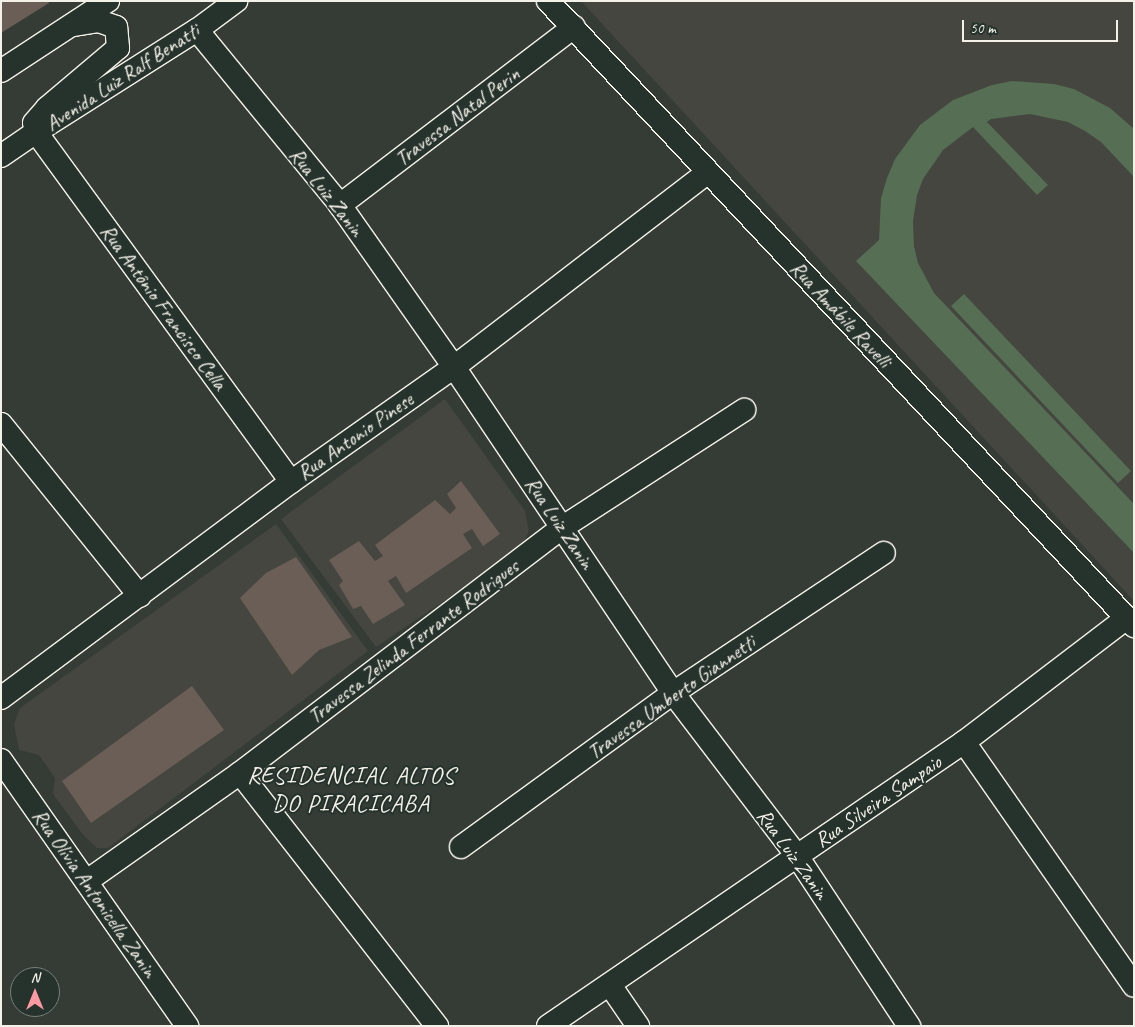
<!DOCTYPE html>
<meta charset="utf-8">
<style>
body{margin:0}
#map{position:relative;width:1135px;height:1027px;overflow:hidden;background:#343c35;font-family:Caveat,sans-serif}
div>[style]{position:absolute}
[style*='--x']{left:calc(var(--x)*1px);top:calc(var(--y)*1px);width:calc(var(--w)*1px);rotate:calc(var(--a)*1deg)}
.built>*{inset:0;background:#44463f}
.green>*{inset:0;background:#566e53}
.building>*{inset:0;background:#6a5e57}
.roads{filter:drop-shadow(1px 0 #f4f1e8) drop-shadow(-1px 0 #f4f1e8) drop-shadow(0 1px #f4f1e8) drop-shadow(0 -1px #f4f1e8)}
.street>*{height:22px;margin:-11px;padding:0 11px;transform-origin:11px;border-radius:11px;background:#26332d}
span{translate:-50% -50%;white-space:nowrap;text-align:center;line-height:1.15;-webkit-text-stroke:4px #26332d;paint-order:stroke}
.street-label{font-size:21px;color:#f4f1e8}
.quarter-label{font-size:24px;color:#f4f1e8;letter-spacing:1px}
.frame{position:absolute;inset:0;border:2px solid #f4f1e8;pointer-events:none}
.north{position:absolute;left:10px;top:967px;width:50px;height:50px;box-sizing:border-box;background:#26332d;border:1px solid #787f78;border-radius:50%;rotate:0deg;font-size:14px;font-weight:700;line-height:20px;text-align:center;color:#f4f1e8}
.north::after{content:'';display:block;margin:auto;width:18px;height:22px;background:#ff9aa2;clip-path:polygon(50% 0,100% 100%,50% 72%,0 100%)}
.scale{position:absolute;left:962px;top:20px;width:156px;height:22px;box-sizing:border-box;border:2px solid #f4f1e8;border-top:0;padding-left:6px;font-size:15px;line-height:18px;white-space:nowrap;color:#f4f1e8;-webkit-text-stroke:4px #26332d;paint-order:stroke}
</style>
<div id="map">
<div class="built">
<i style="clip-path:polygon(581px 1px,1134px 1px,1134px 601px)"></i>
<i style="clip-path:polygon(445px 399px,525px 511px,529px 530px,522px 548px,376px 647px,281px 519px)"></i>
<i style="clip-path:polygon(276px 524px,368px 651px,108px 848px,97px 848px,84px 836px,53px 794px,55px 778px,39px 755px,19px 750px,14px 724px,20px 708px)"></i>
</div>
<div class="green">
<i style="clip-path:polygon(1012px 81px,1054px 84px,1074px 89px,1110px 108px,1134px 129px,1134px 177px,1101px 142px,1085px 131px,1068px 122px,1030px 114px,991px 119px,987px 122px,1048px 185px,1037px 195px,973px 127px,943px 150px,923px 179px,917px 195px,913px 221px,914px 246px,918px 263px,934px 293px,1134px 504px,1134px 553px,856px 261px,879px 240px,881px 198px,887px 178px,895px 159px,920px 125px,953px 100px,992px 85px)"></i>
<i style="clip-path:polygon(964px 294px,1131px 471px,1118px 483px,951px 306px)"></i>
</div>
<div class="building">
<i style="clip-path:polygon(1px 1px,48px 1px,49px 3px,1px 33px)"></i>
<i style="clip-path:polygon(461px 481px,500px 534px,483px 546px,472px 529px,463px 534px,472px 548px,406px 593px,396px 576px,388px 581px,405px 605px,373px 624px,361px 606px,353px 609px,339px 585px,343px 581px,329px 560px,359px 541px,375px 561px,383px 556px,375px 545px,435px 500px,450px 514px,456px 508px,447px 494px)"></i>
<i style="clip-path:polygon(296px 557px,352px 637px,319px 650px,292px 675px,240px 598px,266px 573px)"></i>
<i style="clip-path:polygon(192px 686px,224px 730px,91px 823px,62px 781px)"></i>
</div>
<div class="roads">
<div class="street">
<i style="--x:548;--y:1;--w:857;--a:46.84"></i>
<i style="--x:197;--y:30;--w:226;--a:50.7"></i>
<i style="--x:340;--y:205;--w:198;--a:54.9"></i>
<i style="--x:454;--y:367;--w:393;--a:56.1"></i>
<i style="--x:673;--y:693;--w:205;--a:52.7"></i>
<i style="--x:797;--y:856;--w:204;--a:56.6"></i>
<i style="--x:1;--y:71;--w:128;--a:-33.2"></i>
<i style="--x:34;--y:123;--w:20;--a:-49"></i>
<i style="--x:47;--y:108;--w:93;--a:-40.2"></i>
<i style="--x:118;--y:48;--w:21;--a:-95"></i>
<i style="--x:116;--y:27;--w:18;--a:-161"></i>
<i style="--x:99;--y:21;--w:25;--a:171"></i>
<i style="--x:36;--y:132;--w:433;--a:53.9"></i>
<i style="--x:1;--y:156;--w:42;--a:-34.4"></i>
<i style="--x:36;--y:132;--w:191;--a:-32.4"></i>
<i style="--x:197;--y:30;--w:49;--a:-36.6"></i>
<i style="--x:340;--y:205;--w:294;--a:-37.3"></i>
<i style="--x:1;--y:424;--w:221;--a:51.1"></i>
<i style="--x:1;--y:698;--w:362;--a:-36.7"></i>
<i style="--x:291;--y:482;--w:199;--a:-35.2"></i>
<i style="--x:454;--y:367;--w:320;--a:-37.5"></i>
<i style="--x:964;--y:742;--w:297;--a:55.1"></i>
<i style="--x:1;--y:760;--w:325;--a:55"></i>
<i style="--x:240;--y:773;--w:321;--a:52.1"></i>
<i style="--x:461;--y:847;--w:262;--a:-36"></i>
<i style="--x:673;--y:693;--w:253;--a:-33.6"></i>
<i style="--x:87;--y:881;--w:187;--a:-35.2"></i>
<i style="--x:240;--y:773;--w:406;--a:-37.3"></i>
<i style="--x:563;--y:527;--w:216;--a:-32.9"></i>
<i style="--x:610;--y:985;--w:50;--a:55.7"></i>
<i style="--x:548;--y:1026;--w:504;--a:-34.32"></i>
<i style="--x:964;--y:742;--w:205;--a:-37.3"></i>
</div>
</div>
<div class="street-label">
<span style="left:122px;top:77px;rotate:-33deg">Avenida Luiz Ralf Benatti</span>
<span style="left:457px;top:116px;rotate:-37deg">Travessa Natal Perin</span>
<span style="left:327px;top:192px;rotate:52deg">Rua Luiz Zanin</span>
<span style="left:164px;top:307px;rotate:54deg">Rua Antônio Francisco Cella</span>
<span style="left:841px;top:314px;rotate:47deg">Rua Amábile Ravelli</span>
<span style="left:355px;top:436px;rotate:-35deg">Rua Antonio Pinese</span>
<span style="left:560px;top:523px;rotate:56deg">Rua Luiz Zanin</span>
<span style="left:413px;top:641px;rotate:-37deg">Travessa Zelinda Ferrante Rodrigues</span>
<span style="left:671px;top:697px;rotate:-35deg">Travessa Umberto Giannetti</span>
<span style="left:878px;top:801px;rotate:-34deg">Rua Silveira Sampaio</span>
<span style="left:793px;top:854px;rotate:54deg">Rua Luiz Zanin</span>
<span style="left:95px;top:893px;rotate:55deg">Rua Olívia Antonicella Zanin</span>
</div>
<div class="quarter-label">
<span style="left:351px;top:790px">RESIDENCIAL ALTOS<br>DO PIRACICABA</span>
</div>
<div class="frame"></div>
<div class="north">N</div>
<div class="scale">50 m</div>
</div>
